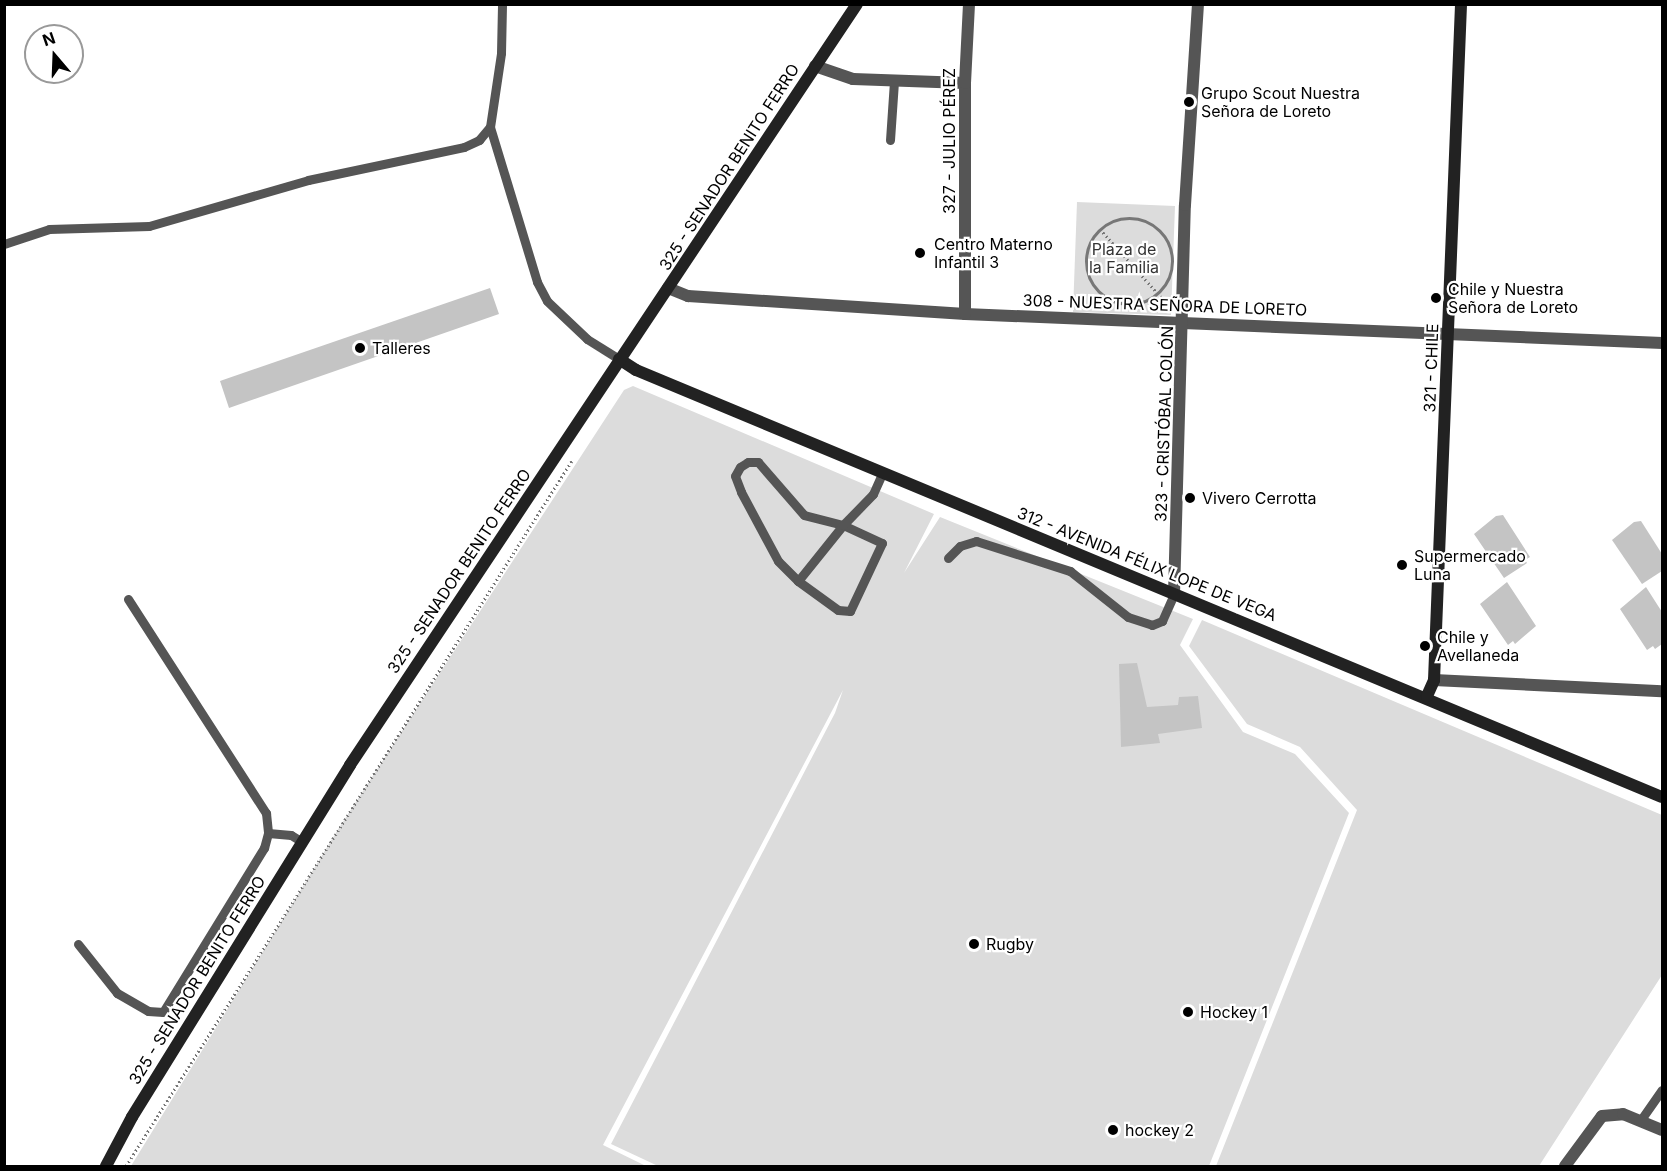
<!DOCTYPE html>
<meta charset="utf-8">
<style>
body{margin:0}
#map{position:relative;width:1667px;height:1171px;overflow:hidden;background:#fff;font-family:Inter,sans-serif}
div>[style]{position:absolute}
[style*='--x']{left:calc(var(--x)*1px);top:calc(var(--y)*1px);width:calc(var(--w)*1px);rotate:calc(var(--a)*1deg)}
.green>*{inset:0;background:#dcdcdc}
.building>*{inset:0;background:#c4c4c4}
.path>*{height:3px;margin-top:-1.5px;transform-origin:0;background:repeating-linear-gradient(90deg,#777 0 1.5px,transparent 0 4.5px)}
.path>.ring{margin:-1.5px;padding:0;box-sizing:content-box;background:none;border:3px solid #777;border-radius:50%}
.lane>*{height:9px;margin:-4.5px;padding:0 4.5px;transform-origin:4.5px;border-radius:4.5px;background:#555}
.street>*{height:12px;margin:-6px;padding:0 6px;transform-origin:6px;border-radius:6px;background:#555}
.secondary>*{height:12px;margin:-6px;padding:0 6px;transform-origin:6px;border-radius:6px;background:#222}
.dots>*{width:16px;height:16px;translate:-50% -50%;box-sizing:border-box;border:3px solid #fff;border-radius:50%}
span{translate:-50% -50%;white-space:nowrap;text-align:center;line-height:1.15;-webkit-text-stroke:4.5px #fff;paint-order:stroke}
.poi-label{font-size:16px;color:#000}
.left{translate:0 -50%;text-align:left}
.street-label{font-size:16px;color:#000}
.park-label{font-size:16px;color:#333}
.frame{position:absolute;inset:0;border:6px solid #000;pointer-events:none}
.north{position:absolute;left:24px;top:24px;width:60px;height:60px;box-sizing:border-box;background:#fff;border:2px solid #999;border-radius:50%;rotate:341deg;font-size:16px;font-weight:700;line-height:24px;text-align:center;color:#000}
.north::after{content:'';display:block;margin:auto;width:21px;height:27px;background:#000;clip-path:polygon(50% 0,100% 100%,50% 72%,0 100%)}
</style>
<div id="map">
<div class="green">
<i style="clip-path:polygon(1077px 202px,1175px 206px,1171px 315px,1073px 312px)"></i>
<i style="clip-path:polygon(633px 386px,934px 514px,904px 573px,940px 517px,1193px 619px,1180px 645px,1243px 732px,1295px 754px,1349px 813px,1209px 1166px,658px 1166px,611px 1144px,835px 713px,843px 690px,603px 1145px,646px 1166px,131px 1166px,337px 831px,624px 390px)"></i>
<i style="clip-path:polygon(1202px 620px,1662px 815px,1662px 975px,1539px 1166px,1216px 1166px,1357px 810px,1300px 747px,1247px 724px,1189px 646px)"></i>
</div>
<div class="building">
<i style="clip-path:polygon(490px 288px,499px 314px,229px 408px,220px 381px)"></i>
<i style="clip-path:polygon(1503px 515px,1530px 557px,1525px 560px,1527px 563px,1504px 578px,1474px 534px,1496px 516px)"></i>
<i style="clip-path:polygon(1641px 521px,1662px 554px,1662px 571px,1642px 584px,1612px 540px,1634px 522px)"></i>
<i style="clip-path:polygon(1507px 582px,1536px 626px,1515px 644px,1513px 641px,1508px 645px,1480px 604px)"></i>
<i style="clip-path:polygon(1646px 587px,1662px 612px,1662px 644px,1655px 649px,1653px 646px,1647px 650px,1620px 609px)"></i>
<i style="clip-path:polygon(1137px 663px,1147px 707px,1178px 705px,1179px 697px,1198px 696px,1202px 728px,1158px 734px,1160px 743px,1121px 747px,1119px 664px)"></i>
</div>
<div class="path">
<i class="ring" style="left:1086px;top:218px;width:83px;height:83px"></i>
<i style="--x:1100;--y:229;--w:103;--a:48.1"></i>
<i style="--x:126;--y:1166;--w:836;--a:-57.7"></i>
</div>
<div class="lane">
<i style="--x:490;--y:127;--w:162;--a:73.1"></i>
<i style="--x:537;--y:282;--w:21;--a:62"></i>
<i style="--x:547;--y:301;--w:55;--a:43.5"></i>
<i style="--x:587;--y:339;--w:38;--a:32"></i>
<i style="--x:890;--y:140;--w:58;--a:-86.1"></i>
<i style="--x:4;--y:244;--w:47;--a:-18.4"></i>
<i style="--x:49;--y:229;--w:100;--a:-1.7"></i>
<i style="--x:149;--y:226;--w:166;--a:-16.1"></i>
<i style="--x:308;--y:180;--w:159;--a:-11.9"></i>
<i style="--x:464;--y:147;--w:17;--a:-25"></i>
<i style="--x:479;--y:140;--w:17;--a:-50"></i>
<i style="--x:490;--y:127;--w:75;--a:-81.5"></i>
<i style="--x:501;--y:53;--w:49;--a:-88.8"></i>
<i style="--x:948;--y:558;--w:17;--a:-45"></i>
<i style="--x:960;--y:546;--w:17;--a:-17"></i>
<i style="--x:976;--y:541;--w:99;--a:17.7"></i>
<i style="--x:1070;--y:571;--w:74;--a:38.4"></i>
<i style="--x:1128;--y:617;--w:25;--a:18"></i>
<i style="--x:1152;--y:625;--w:11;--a:-22"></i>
<i style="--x:1162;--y:621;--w:30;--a:-66"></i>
<i style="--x:798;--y:581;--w:49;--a:35.9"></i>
<i style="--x:838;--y:610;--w:12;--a:5"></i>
<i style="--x:850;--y:611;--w:75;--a:-64.8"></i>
<i style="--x:882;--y:543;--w:43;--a:-155.2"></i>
<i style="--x:843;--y:525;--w:40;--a:-165.6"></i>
<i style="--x:804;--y:515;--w:70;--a:-131"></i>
<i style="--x:758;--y:462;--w:10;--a:180"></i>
<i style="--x:748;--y:462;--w:9;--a:148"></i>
<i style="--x:740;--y:467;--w:10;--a:119"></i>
<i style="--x:735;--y:476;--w:17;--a:69"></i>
<i style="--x:741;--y:492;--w:78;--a:61.8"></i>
<i style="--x:778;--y:561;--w:28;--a:45"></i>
<i style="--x:798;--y:581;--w:72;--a:-51.2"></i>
<i style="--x:843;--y:525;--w:43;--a:-45.9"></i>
<i style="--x:873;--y:494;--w:24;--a:-66"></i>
<i style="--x:128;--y:599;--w:255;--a:57.2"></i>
<i style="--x:266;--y:813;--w:20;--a:84"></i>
<i style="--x:268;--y:833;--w:23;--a:5"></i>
<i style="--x:291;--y:835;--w:13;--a:32"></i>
<i style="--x:78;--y:944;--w:63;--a:51.5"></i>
<i style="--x:117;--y:993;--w:36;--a:30"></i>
<i style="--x:148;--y:1011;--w:15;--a:4"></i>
<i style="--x:163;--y:1012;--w:193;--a:-58.4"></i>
<i style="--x:264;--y:848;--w:16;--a:-75"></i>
<i style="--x:1640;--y:1121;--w:38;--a:-55"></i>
</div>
<div class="street">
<i style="--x:815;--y:66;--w:40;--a:18.9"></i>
<i style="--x:853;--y:79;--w:112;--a:2"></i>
<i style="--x:668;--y:288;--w:22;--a:22"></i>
<i style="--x:688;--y:296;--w:278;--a:3.7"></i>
<i style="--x:965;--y:314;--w:698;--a:2.38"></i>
<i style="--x:965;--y:314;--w:231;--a:-90"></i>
<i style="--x:965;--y:83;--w:79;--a:-87.1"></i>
<i style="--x:1174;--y:594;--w:389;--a:-88.4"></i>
<i style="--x:1185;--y:205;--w:201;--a:-86.3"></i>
<i style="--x:1434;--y:680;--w:228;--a:2.8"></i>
<i style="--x:1565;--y:1166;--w:62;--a:-53.5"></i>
<i style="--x:1602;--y:1116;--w:21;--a:-5"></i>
<i style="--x:1623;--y:1114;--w:42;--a:22.3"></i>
</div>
<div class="secondary">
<i style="--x:619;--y:359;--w:20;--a:33"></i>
<i style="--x:636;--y:370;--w:1111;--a:22.6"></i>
<i style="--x:1427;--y:696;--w:17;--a:-66"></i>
<i style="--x:1434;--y:680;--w:677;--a:-87.71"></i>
<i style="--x:106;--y:1166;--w:55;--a:-62"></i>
<i style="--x:132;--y:1117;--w:414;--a:-58.2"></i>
<i style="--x:350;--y:765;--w:914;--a:-56.33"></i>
</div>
<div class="dots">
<i style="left:1189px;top:102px;background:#000"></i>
<i style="left:920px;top:253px;background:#000"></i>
<i style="left:1436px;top:298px;background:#000"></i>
<i style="left:360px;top:348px;background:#000"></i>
<i style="left:1190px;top:498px;background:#000"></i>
<i style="left:1402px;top:565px;background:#000"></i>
<i style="left:1425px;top:646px;background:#000"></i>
<i style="left:974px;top:944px;background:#000"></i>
<i style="left:1188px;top:1012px;background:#000"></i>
<i style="left:1113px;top:1130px;background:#000"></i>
</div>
<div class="poi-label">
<span class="left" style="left:1201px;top:102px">Grupo Scout Nuestra<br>Señora de Loreto</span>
<span class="left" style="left:934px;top:253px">Centro Materno<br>Infantil 3</span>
<span class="left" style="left:1448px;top:298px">Chile y Nuestra<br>Señora de Loreto</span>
<span class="left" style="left:372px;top:348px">Talleres</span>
<span class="left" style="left:1202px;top:498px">Vivero Cerrotta</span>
<span class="left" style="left:1414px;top:565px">Supermercado<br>Luna</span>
<span class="left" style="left:1437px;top:646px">Chile y<br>Avellaneda</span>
<span class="left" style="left:986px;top:944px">Rugby</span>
<span class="left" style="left:1200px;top:1012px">Hockey 1</span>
<span class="left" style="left:1125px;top:1130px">hockey 2</span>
</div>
<div class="street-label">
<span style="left:949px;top:141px;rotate:-90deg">327 - JULIO PÉREZ</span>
<span style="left:729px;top:167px;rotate:-57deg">325 - SENADOR BENITO FERRO</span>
<span style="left:1165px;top:305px;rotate:2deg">308 - NUESTRA SEÑORA DE LORETO</span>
<span style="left:1431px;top:368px;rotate:-88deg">321 - CHILE</span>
<span style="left:1164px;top:424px;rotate:-88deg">323 - CRISTÓBAL COLÓN</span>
<span style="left:1147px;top:564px;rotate:22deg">312 - AVENIDA FÉLIX LOPE DE VEGA</span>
<span style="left:459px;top:571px;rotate:-56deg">325 - SENADOR BENITO FERRO</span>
<span style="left:197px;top:980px;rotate:-58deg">325 - SENADOR BENITO FERRO</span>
</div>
<div class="park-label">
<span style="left:1124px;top:258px">Plaza de<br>la Familia</span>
</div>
<div class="frame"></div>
<div class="north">N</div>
</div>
